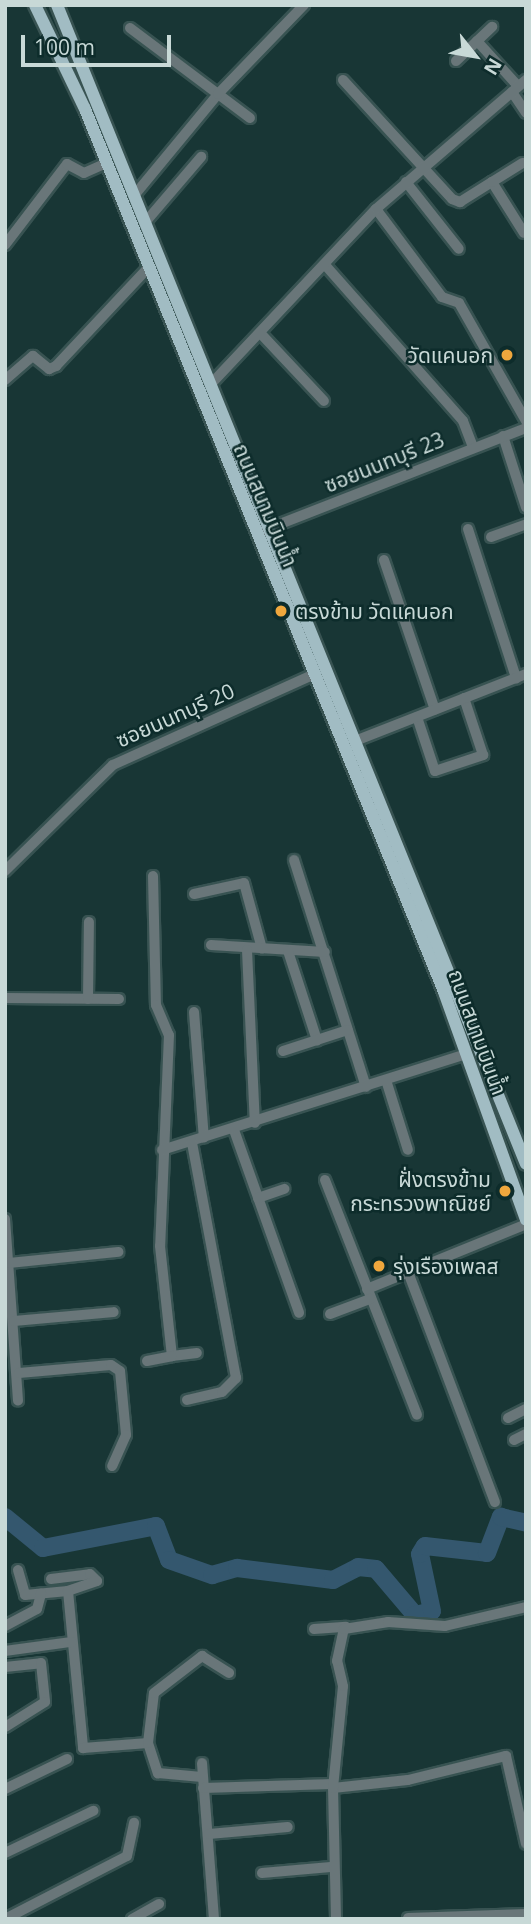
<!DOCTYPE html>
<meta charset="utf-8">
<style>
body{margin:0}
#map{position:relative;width:531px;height:1924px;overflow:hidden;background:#183635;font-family:"Open Sans","Noto Sans Thai",sans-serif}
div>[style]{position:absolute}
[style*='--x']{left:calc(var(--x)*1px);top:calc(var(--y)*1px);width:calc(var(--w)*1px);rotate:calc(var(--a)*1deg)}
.river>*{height:18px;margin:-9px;padding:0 9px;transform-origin:9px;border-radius:9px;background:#34576e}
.roads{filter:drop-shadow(2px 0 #385352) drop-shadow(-2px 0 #385352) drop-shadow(0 2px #385352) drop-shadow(0 -2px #385352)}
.minor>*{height:10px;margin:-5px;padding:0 5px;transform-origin:5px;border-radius:5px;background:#697679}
.major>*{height:12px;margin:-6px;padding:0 6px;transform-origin:6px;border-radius:6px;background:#a1bcc3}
.dots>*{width:19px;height:19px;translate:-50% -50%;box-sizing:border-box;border:4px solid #0d2c2b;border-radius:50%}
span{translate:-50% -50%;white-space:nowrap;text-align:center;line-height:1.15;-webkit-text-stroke:5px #0d2c2b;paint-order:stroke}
.poi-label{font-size:21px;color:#c8d9d7}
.right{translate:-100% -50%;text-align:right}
.left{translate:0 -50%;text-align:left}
.street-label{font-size:21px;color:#c8d9d7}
.frame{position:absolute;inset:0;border:7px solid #c8d9d7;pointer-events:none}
.north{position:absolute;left:440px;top:21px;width:70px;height:70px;-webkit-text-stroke:5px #0d2c2b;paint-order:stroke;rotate:121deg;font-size:19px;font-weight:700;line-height:28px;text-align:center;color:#c8d9d7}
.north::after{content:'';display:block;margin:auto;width:24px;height:32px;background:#c8d9d7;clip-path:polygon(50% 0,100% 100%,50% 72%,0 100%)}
.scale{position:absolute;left:21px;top:35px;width:150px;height:32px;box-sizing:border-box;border:4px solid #c8d9d7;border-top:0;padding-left:9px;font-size:21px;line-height:24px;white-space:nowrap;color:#c8d9d7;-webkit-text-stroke:5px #0d2c2b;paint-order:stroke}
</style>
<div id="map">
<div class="river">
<i style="--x:5;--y:1517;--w:49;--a:39.2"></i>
<i style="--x:43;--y:1548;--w:115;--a:-11"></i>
<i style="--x:156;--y:1526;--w:36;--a:69"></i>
<i style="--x:169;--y:1560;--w:46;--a:19.2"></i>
<i style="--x:212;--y:1575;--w:26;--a:-16"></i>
<i style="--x:237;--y:1568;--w:97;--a:7.1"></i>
<i style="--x:333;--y:1580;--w:28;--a:-27"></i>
<i style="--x:358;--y:1567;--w:18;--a:6"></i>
<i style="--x:376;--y:1569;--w:60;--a:49.7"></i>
<i style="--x:415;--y:1615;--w:17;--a:-13"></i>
<i style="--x:432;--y:1611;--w:58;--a:-101.9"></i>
<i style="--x:420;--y:1554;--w:9;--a:-58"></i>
<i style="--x:425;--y:1546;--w:62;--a:6.4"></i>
<i style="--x:487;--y:1553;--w:39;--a:-69"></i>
<i style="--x:501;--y:1517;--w:26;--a:13"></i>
</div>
<div class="roads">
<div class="minor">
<i style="--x:130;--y:28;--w:150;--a:36.9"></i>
<i style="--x:477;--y:41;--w:61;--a:47.7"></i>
<i style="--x:456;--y:61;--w:50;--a:-43.4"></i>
<i style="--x:343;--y:80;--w:161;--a:47.5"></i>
<i style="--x:452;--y:199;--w:9;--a:21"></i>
<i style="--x:460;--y:202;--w:38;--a:-32"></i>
<i style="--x:492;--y:182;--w:60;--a:57.9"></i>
<i style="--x:512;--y:92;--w:25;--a:56"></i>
<i style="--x:406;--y:182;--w:85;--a:51.7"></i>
<i style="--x:492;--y:182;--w:36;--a:-32"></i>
<i style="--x:137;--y:192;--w:127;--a:-50.4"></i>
<i style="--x:218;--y:94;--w:124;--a:-46"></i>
<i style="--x:376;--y:209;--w:110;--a:53.1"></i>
<i style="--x:442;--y:297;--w:18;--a:19"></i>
<i style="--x:459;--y:303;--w:136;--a:60.4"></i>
<i style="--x:148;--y:219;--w:82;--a:-49.5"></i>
<i style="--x:5;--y:245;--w:102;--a:-52.6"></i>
<i style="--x:67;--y:164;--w:19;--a:28"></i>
<i style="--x:84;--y:173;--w:24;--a:-24"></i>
<i style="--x:326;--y:266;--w:207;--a:48.5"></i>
<i style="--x:463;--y:421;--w:28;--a:69"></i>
<i style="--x:263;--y:336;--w:89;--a:46.8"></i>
<i style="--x:5;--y:380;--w:37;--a:-41"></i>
<i style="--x:33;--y:356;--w:21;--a:39"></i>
<i style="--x:49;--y:369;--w:8;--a:-23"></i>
<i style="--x:56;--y:366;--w:133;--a:-46.8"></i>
<i style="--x:210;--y:385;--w:242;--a:-46.7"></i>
<i style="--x:376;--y:209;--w:198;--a:-40.7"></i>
<i style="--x:503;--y:436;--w:75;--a:72.1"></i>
<i style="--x:468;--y:529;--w:157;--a:72.1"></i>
<i style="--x:262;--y:531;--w:283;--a:-21.3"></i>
<i style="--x:491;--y:537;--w:37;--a:-20"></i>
<i style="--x:384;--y:560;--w:158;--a:71.2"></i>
<i style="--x:417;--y:717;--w:57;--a:71.6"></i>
<i style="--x:435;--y:771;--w:51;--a:-18.4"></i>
<i style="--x:483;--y:755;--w:60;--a:-108.4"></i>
<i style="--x:355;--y:741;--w:184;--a:-21.4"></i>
<i style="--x:294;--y:860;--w:238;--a:72.4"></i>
<i style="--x:5;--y:871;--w:151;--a:-44.5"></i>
<i style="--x:113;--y:765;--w:222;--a:-24.3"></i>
<i style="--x:153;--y:876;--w:129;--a:88.7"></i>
<i style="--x:156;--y:1005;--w:33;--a:67"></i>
<i style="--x:169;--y:1035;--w:211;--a:92.4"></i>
<i style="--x:160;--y:1246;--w:111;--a:83.8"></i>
<i style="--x:172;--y:1356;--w:25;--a:-7"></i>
<i style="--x:194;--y:894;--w:51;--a:-12.4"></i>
<i style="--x:244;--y:883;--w:68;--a:74.7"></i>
<i style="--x:211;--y:945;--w:114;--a:3.5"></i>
<i style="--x:247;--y:950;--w:173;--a:87.4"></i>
<i style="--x:288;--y:951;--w:94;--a:72"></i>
<i style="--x:5;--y:998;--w:114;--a:0.5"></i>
<i style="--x:88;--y:999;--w:77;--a:-89.3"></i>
<i style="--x:194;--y:1012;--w:126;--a:85.5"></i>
<i style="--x:283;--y:1051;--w:68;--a:-17.9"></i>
<i style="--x:386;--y:1080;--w:73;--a:72.6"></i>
<i style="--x:234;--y:1130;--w:194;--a:70.4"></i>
<i style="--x:162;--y:1150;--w:319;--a:-17.5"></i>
<i style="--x:325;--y:1180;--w:252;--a:68.6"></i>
<i style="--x:258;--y:1198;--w:28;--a:-19"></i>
<i style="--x:5;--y:1219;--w:182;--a:85.9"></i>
<i style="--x:9;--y:1263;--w:110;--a:-5.8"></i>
<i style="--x:408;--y:1272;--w:246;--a:69.3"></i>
<i style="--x:367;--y:1289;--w:172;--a:-22.2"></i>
<i style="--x:330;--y:1314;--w:43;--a:-20.6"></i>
<i style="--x:14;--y:1321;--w:100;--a:-5.1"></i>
<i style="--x:147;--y:1361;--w:25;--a:-11"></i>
<i style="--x:19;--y:1373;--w:92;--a:-5"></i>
<i style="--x:111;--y:1365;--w:11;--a:34"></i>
<i style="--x:120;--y:1371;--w:64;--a:84.6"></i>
<i style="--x:126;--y:1435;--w:34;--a:114"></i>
<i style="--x:187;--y:1400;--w:36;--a:-13"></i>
<i style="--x:222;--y:1392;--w:20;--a:-45"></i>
<i style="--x:236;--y:1378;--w:240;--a:-100.6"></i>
<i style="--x:508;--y:1418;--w:20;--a:-27"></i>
<i style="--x:514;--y:1440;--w:13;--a:-27"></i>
<i style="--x:18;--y:1570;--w:26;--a:74"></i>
<i style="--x:25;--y:1595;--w:43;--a:-5.3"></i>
<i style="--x:51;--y:1579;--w:39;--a:-7"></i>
<i style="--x:90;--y:1574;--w:10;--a:45"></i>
<i style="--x:97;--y:1581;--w:31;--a:161"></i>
<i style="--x:68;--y:1591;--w:158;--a:84.5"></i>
<i style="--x:83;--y:1748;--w:65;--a:-4.4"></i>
<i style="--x:148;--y:1743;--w:32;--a:72"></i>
<i style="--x:158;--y:1773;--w:44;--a:5.2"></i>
<i style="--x:5;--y:1626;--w:36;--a:-28"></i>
<i style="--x:37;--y:1609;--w:16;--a:-75"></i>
<i style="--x:314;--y:1629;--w:32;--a:-4"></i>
<i style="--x:5;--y:1651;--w:67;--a:-7.8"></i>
<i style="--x:5;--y:1667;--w:36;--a:-6"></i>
<i style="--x:41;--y:1663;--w:39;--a:84"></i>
<i style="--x:45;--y:1702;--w:47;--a:148"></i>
<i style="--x:148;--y:1743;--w:50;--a:-83.2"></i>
<i style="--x:154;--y:1693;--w:61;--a:-37.6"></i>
<i style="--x:202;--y:1656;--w:32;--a:32"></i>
<i style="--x:202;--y:1763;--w:156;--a:85.6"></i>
<i style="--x:203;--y:1788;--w:130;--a:-1.8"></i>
<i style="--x:333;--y:1788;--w:75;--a:-6.1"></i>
<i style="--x:408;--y:1780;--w:101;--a:-13.8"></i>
<i style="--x:506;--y:1756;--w:90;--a:77.2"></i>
<i style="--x:5;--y:1789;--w:69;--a:-25.8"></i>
<i style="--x:209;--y:1834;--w:79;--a:-5.1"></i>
<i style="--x:5;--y:1853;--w:98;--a:-25.5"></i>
<i style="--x:262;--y:1873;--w:69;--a:-5"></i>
<i style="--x:408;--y:1918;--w:118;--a:-1.9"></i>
<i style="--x:5;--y:1919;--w:137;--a:-27.3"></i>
<i style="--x:127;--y:1856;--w:34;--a:-78"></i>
<i style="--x:132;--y:1919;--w:31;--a:-29"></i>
<i style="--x:336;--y:1919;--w:131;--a:-91.3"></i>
<i style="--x:333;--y:1788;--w:102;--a:-84.4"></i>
<i style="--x:343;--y:1686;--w:26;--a:-103"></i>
<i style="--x:337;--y:1661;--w:33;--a:-78"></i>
<i style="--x:344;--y:1629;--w:45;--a:-9"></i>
<i style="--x:388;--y:1622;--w:57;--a:4"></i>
<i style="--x:445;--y:1626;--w:83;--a:-13.2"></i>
</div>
<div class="major">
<i style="--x:35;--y:5;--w:115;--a:64.3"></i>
<i style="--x:85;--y:109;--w:953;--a:67.87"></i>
<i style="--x:444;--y:992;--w:242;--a:70.2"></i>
<i style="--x:57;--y:5;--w:1250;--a:67.97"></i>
</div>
</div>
<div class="dots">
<i style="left:507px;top:355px;background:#efa73d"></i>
<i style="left:281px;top:611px;background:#efa73d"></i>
<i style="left:505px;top:1191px;background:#efa73d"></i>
<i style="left:379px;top:1266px;background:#efa73d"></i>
</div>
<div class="poi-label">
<span class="right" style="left:493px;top:355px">วัดแคนอก</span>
<span class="left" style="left:295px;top:611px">ตรงข้าม วัดแคนอก</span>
<span class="right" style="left:491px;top:1191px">ฝั่งตรงข้าม<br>กระทรวงพาณิชย์</span>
<span class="left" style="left:393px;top:1266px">รุ่งเรืองเพลส</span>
</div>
<div class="street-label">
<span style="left:384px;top:462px;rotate:-22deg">ซอยนนทบุรี 23</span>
<span style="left:266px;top:505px;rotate:67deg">ถนนสนามบินน้ำ</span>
<span style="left:175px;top:715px;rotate:-24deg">ซอยนนทบุรี 20</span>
<span style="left:478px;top:1032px;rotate:70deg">ถนนสนามบินน้ำ</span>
</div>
<div class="frame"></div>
<div class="north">N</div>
<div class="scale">100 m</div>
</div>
